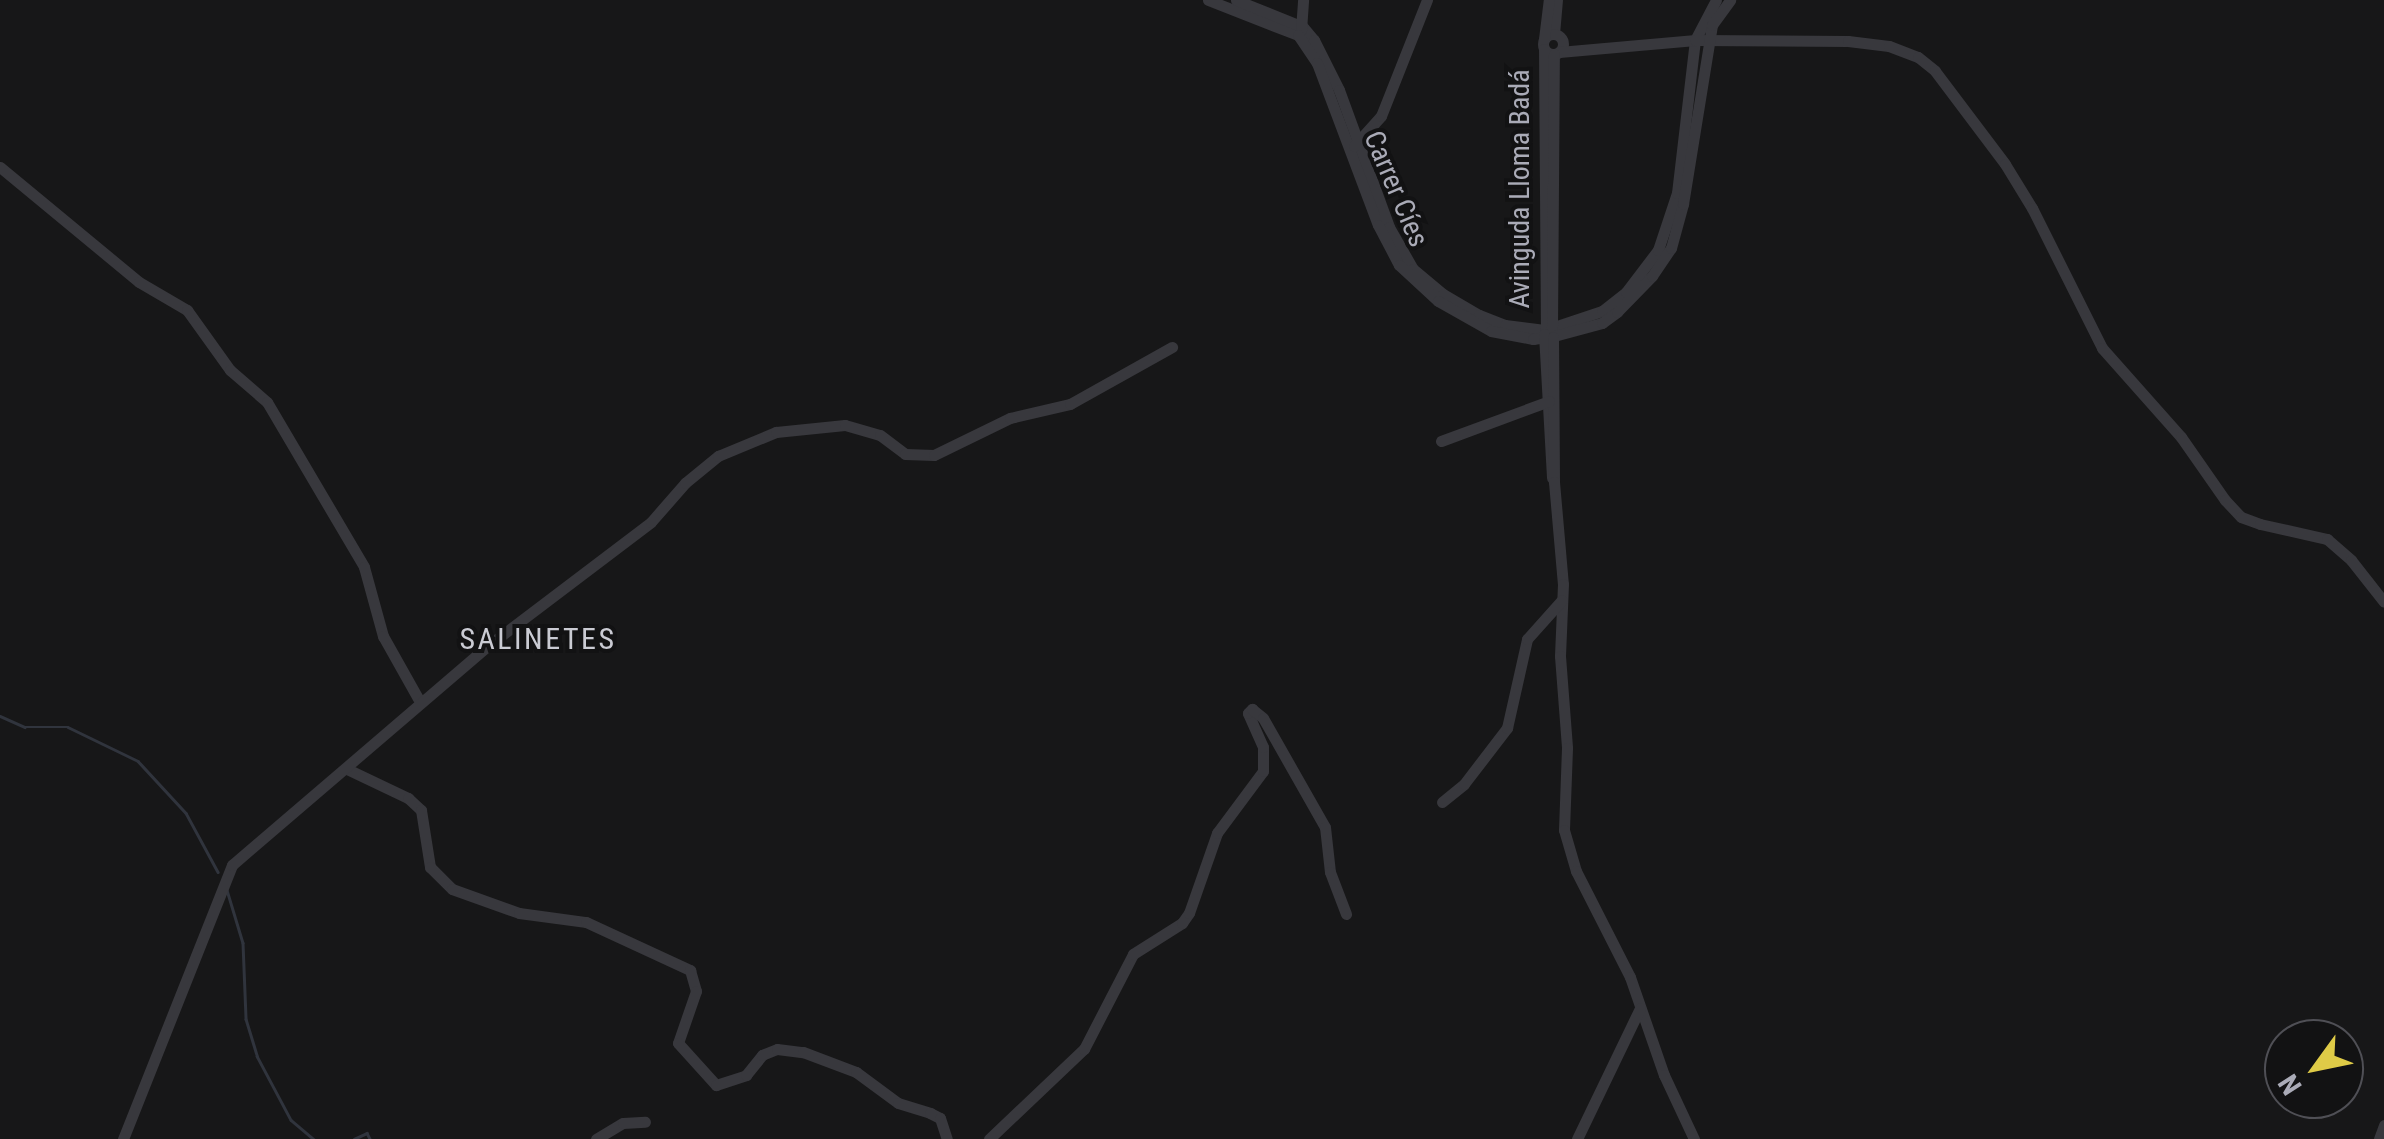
<!DOCTYPE html>
<meta charset="utf-8">
<style>
body{margin:0}
#map{position:relative;width:2384px;height:1139px;overflow:hidden;background:#171718;font-family:"Roboto Condensed",sans-serif}
div>[style]{position:absolute}
[style*='--x']{left:calc(var(--x)*1px);top:calc(var(--y)*1px);width:calc(var(--w)*1px);rotate:calc(var(--a)*1deg)}
.stream>*{height:2.5px;margin:-1.25px;padding:0 1.25px;transform-origin:1.25px;border-radius:1.25px;background:#30343d}
.minor>*{height:11px;margin:-5.5px;padding:0 5.5px;transform-origin:5.5px;border-radius:5.5px;background:#38383d}
.minor>.ring{margin:-5.5px;padding:0;box-sizing:content-box;background:none;border:11px solid #38383d;border-radius:50%}
span{translate:-50% -50%;white-space:nowrap;text-align:center;line-height:1.15;-webkit-text-stroke:8px #121213;paint-order:stroke}
.street-label{font-size:28px;color:#aaabb7}
.neighbourhood-label{font-size:30px;color:#cacbd3;letter-spacing:2.5px}
.north{position:absolute;left:2264px;top:1019px;width:100px;height:100px;box-sizing:border-box;background:#121213;border:2px solid #4f4f55;border-radius:50%;rotate:237deg;font-size:28px;font-weight:700;line-height:40px;text-align:center;color:#aaabb7}
.north::after{content:'';display:block;margin:auto;width:35px;height:45px;background:#dfcb47;clip-path:polygon(50% 0,100% 100%,50% 72%,0 100%)}
</style>
<div id="map">
<div class="stream">
<i style="--x:0;--y:716;--w:27;--a:24"></i>
<i style="--x:25;--y:727;--w:43;--a:0"></i>
<i style="--x:68;--y:727;--w:78;--a:25.9"></i>
<i style="--x:138;--y:761;--w:71;--a:47.3"></i>
<i style="--x:186;--y:813;--w:67;--a:61.5"></i>
<i style="--x:227;--y:890;--w:55;--a:73.2"></i>
<i style="--x:243;--y:943;--w:76;--a:87.7"></i>
<i style="--x:246;--y:1019;--w:39;--a:73"></i>
<i style="--x:257;--y:1056;--w:72;--a:62"></i>
<i style="--x:291;--y:1120;--w:30;--a:40"></i>
<i style="--x:354;--y:1139;--w:14;--a:-25"></i>
<i style="--x:367;--y:1133;--w:7;--a:63"></i>
</div>
<div class="minor">
<i style="--x:1208;--y:0;--w:97;--a:21.3"></i>
<i style="--x:1236;--y:0;--w:72;--a:21.9"></i>
<i style="--x:1303;--y:27;--w:17;--a:50"></i>
<i style="--x:1314;--y:40;--w:56;--a:63.4"></i>
<i style="--x:1339;--y:90;--w:146;--a:69.9"></i>
<i style="--x:1389;--y:227;--w:48;--a:60.3"></i>
<i style="--x:1413;--y:269;--w:39;--a:40"></i>
<i style="--x:1443;--y:294;--w:42;--a:30.3"></i>
<i style="--x:1479;--y:315;--w:28;--a:21"></i>
<i style="--x:1505;--y:325;--w:40;--a:7.1"></i>
<i style="--x:1545;--y:330;--w:60;--a:-18.4"></i>
<i style="--x:1602;--y:311;--w:31;--a:-38"></i>
<i style="--x:1626;--y:292;--w:53;--a:-52.7"></i>
<i style="--x:1658;--y:250;--w:60;--a:-71.6"></i>
<i style="--x:1677;--y:193;--w:154;--a:-83.3"></i>
<i style="--x:1695;--y:40;--w:45;--a:-62.3"></i>
<i style="--x:1301;--y:30;--w:30;--a:-86"></i>
<i style="--x:1554;--y:34;--w:34;--a:-85"></i>
<i class="ring" style="left:1543px;top:34px;width:9px;height:9px"></i>
<i style="--x:1298;--y:35;--w:34;--a:56"></i>
<i style="--x:1317;--y:63;--w:173;--a:69.4"></i>
<i style="--x:1378;--y:225;--w:45;--a:62.3"></i>
<i style="--x:1399;--y:265;--w:53;--a:42.7"></i>
<i style="--x:1438;--y:301;--w:61;--a:29.5"></i>
<i style="--x:1491;--y:331;--w:43;--a:10.8"></i>
<i style="--x:1533;--y:339;--w:13;--a:-9"></i>
<i style="--x:1544;--y:39;--w:39;--a:-83"></i>
<i style="--x:1544;--y:49;--w:280;--a:89.6"></i>
<i style="--x:1559;--y:52;--w:137;--a:-5"></i>
<i style="--x:1695;--y:40;--w:153;--a:0.4"></i>
<i style="--x:1848;--y:41;--w:41;--a:7"></i>
<i style="--x:1889;--y:46;--w:31;--a:21"></i>
<i style="--x:1918;--y:57;--w:22;--a:39"></i>
<i style="--x:1935;--y:71;--w:116;--a:53"></i>
<i style="--x:2005;--y:164;--w:52;--a:58.5"></i>
<i style="--x:2032;--y:208;--w:157;--a:63.4"></i>
<i style="--x:2102;--y:348;--w:119;--a:48.4"></i>
<i style="--x:2181;--y:437;--w:77;--a:55.1"></i>
<i style="--x:2225;--y:500;--w:23;--a:47"></i>
<i style="--x:2241;--y:517;--w:20;--a:20"></i>
<i style="--x:2260;--y:524;--w:69;--a:12.6"></i>
<i style="--x:2327;--y:539;--w:32;--a:41"></i>
<i style="--x:2351;--y:560;--w:53;--a:51.8"></i>
<i style="--x:1354;--y:146;--w:40;--a:-48"></i>
<i style="--x:1381;--y:116;--w:125;--a:-68.4"></i>
<i style="--x:0;--y:167;--w:180;--a:39.6"></i>
<i style="--x:139;--y:282;--w:56;--a:30.3"></i>
<i style="--x:187;--y:310;--w:74;--a:54.4"></i>
<i style="--x:230;--y:370;--w:49;--a:40.9"></i>
<i style="--x:267;--y:402;--w:191;--a:59.5"></i>
<i style="--x:364;--y:567;--w:72;--a:74.6"></i>
<i style="--x:383;--y:636;--w:76;--a:60.7"></i>
<i style="--x:1552;--y:328;--w:274;--a:-89.6"></i>
<i style="--x:1544;--y:334;--w:144;--a:86.8"></i>
<i style="--x:1554;--y:336;--w:50;--a:-15.2"></i>
<i style="--x:1602;--y:323;--w:19;--a:-36"></i>
<i style="--x:1617;--y:312;--w:50;--a:-45.8"></i>
<i style="--x:1652;--y:276;--w:34;--a:-56"></i>
<i style="--x:1671;--y:248;--w:46;--a:-74.7"></i>
<i style="--x:1683;--y:204;--w:181;--a:-80.8"></i>
<i style="--x:1712;--y:25;--w:31;--a:-54"></i>
<i style="--x:1553;--y:337;--w:145;--a:89.6"></i>
<i style="--x:1554;--y:482;--w:102;--a:85"></i>
<i style="--x:1563;--y:584;--w:72;--a:92.4"></i>
<i style="--x:1560;--y:656;--w:92;--a:85.6"></i>
<i style="--x:1567;--y:748;--w:82;--a:92.1"></i>
<i style="--x:1564;--y:830;--w:43;--a:73.7"></i>
<i style="--x:1576;--y:871;--w:119;--a:63"></i>
<i style="--x:1630;--y:977;--w:104;--a:70.9"></i>
<i style="--x:1664;--y:1075;--w:71;--a:64.9"></i>
<i style="--x:1441;--y:441;--w:115;--a:-20.3"></i>
<i style="--x:347;--y:769;--w:68;--a:25.4"></i>
<i style="--x:408;--y:798;--w:18;--a:43"></i>
<i style="--x:421;--y:810;--w:58;--a:81"></i>
<i style="--x:430;--y:867;--w:31;--a:45"></i>
<i style="--x:452;--y:889;--w:71;--a:19.7"></i>
<i style="--x:519;--y:913;--w:68;--a:7.7"></i>
<i style="--x:586;--y:922;--w:115;--a:24.8"></i>
<i style="--x:690;--y:970;--w:22;--a:74"></i>
<i style="--x:696;--y:991;--w:55;--a:109.1"></i>
<i style="--x:678;--y:1043;--w:57;--a:47.9"></i>
<i style="--x:716;--y:1085;--w:32;--a:-18"></i>
<i style="--x:746;--y:1075;--w:26;--a:-51"></i>
<i style="--x:762;--y:1055;--w:16;--a:-22"></i>
<i style="--x:777;--y:1049;--w:26;--a:7"></i>
<i style="--x:803;--y:1052;--w:57;--a:20.7"></i>
<i style="--x:856;--y:1072;--w:52;--a:36.4"></i>
<i style="--x:898;--y:1103;--w:34;--a:17"></i>
<i style="--x:930;--y:1113;--w:11;--a:27"></i>
<i style="--x:940;--y:1118;--w:22;--a:72"></i>
<i style="--x:1442;--y:802;--w:28;--a:-39"></i>
<i style="--x:1464;--y:784;--w:71;--a:-52.5"></i>
<i style="--x:1507;--y:728;--w:91;--a:-77.3"></i>
<i style="--x:1527;--y:639;--w:52;--a:-48.1"></i>
<i style="--x:123;--y:1139;--w:295;--a:-68.3"></i>
<i style="--x:232;--y:865;--w:338;--a:-40.6"></i>
<i style="--x:489;--y:645;--w:203;--a:-37.2"></i>
<i style="--x:651;--y:522;--w:52;--a:-48.9"></i>
<i style="--x:685;--y:483;--w:43;--a:-39.3"></i>
<i style="--x:718;--y:456;--w:63;--a:-22.5"></i>
<i style="--x:776;--y:432;--w:69;--a:-5.8"></i>
<i style="--x:845;--y:425;--w:36;--a:16"></i>
<i style="--x:880;--y:435;--w:31;--a:37"></i>
<i style="--x:905;--y:454;--w:29;--a:2"></i>
<i style="--x:934;--y:455;--w:85;--a:-26"></i>
<i style="--x:1010;--y:418;--w:62;--a:-13.1"></i>
<i style="--x:1070;--y:404;--w:117;--a:-29.2"></i>
<i style="--x:596;--y:1139;--w:31;--a:-31"></i>
<i style="--x:623;--y:1123;--w:22;--a:-3"></i>
<i style="--x:989;--y:1139;--w:131;--a:-43.5"></i>
<i style="--x:1084;--y:1049;--w:107;--a:-62.7"></i>
<i style="--x:1133;--y:954;--w:58;--a:-32.3"></i>
<i style="--x:1182;--y:923;--w:12;--a:-55"></i>
<i style="--x:1189;--y:913;--w:85;--a:-70.7"></i>
<i style="--x:1217;--y:833;--w:77;--a:-53.4"></i>
<i style="--x:1263;--y:771;--w:24;--a:-90"></i>
<i style="--x:1263;--y:747;--w:37;--a:-114"></i>
<i style="--x:1248;--y:713;--w:6;--a:-45"></i>
<i style="--x:1252;--y:709;--w:14;--a:39"></i>
<i style="--x:1263;--y:718;--w:125;--a:60.4"></i>
<i style="--x:1325;--y:827;--w:45;--a:83.7"></i>
<i style="--x:1330;--y:872;--w:45;--a:69.1"></i>
<i style="--x:1577;--y:1139;--w:145;--a:-64.3"></i>
<i style="--x:2379;--y:1139;--w:15;--a:-70"></i>
</div>
<div class="street-label">
<span style="left:1396px;top:189px;rotate:67deg">Carrer Cíes</span>
<span style="left:1520px;top:189px;rotate:-90deg">Avinguda Lloma Badá</span>
</div>
<div class="neighbourhood-label">
<span style="left:538px;top:639px">SALINETES</span>
</div>
<div class="north">N</div>
</div>
